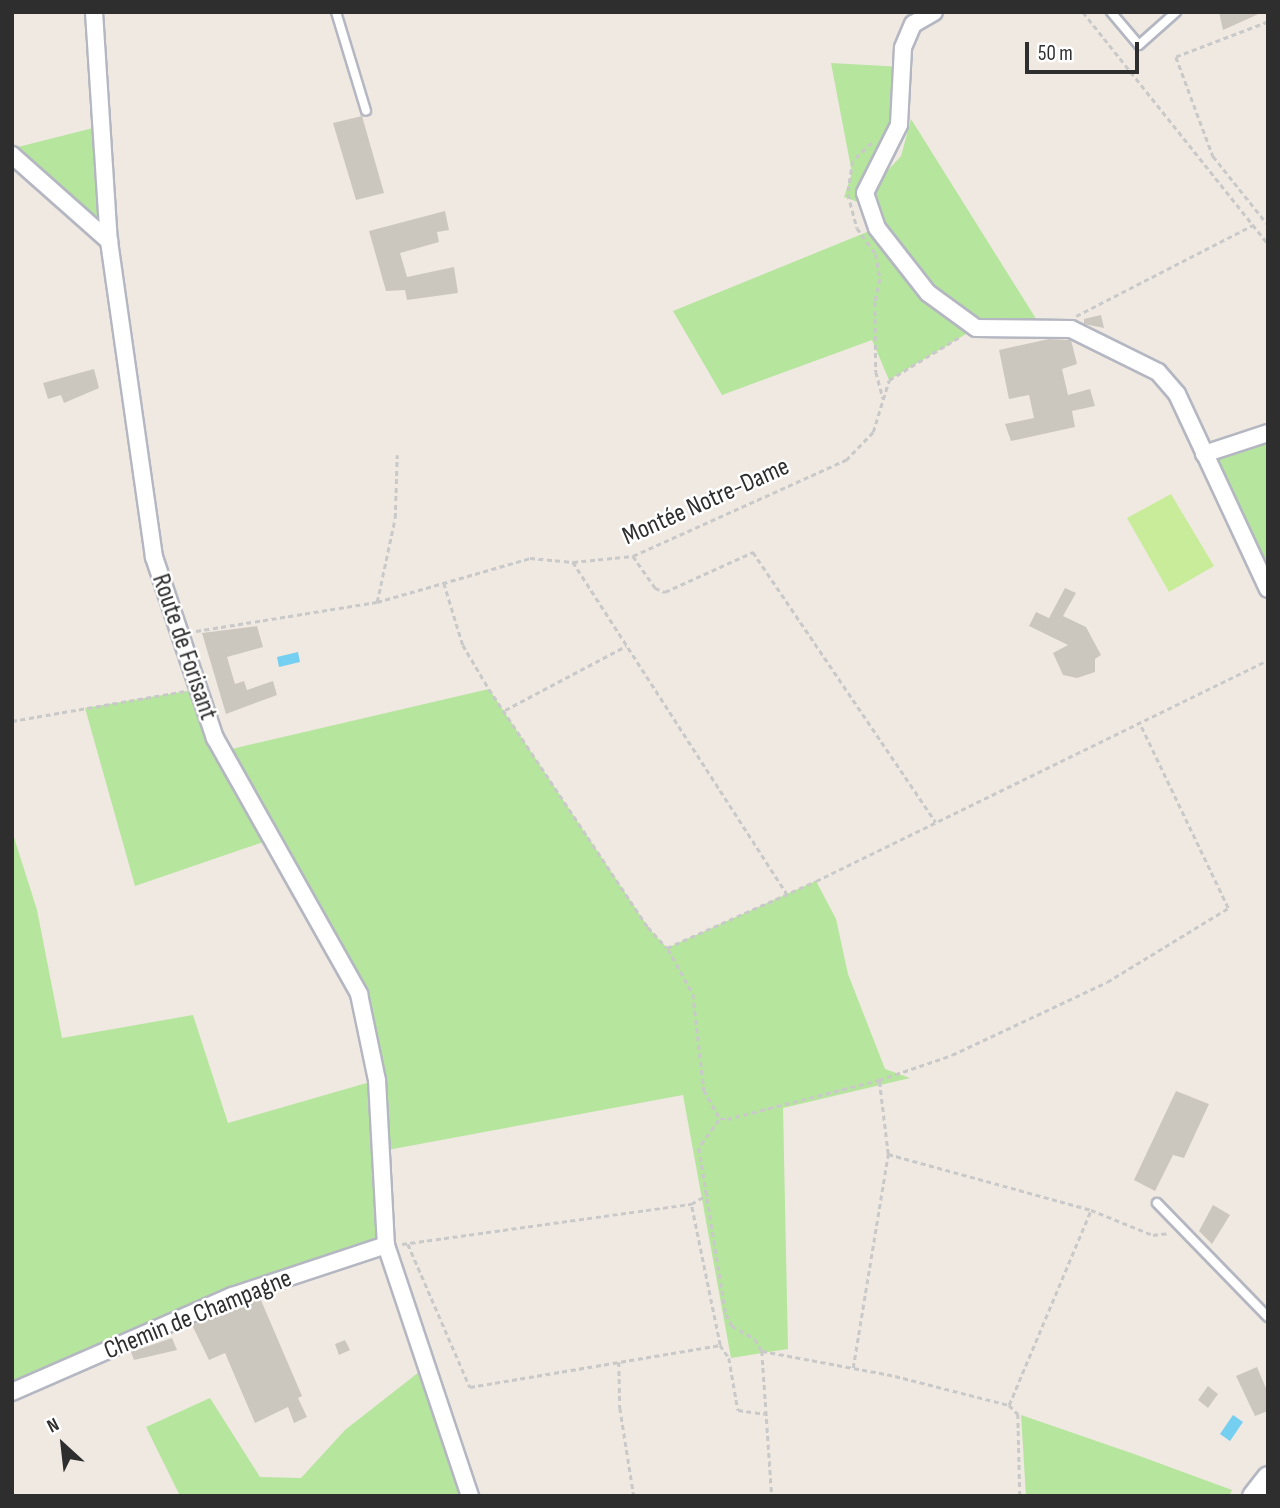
<!DOCTYPE html>
<meta charset="utf-8">
<style>
body{margin:0}
#map{position:relative;width:1280px;height:1508px;overflow:hidden;background:#efe9e1;font-family:"Sofia Sans Condensed",sans-serif}
div>[style]{position:absolute}
[style*='--x']{left:calc(var(--x)*1px);top:calc(var(--y)*1px);width:calc(var(--w)*1px);rotate:calc(var(--a)*1deg)}
.green>*{inset:0;background:#b6e59e}
.pitch>*{inset:0;background:#c9ec9a}
.water>*{inset:0;background:#75cff0}
.building>*{inset:0;background:#cbc7bf}
.path>*{height:2.5px;margin-top:-1.25px;transform-origin:0;background:repeating-linear-gradient(90deg,#c9c9c9 0 5px,transparent 0 8.5px)}
.roads{filter:drop-shadow(2px 0 #b4b7c1) drop-shadow(-2px 0 #b4b7c1) drop-shadow(0 2px #b4b7c1) drop-shadow(0 -2px #b4b7c1)}
.service>*{height:8px;margin:-4px;padding:0 4px;transform-origin:4px;border-radius:4px;background:#fff}
.minor>*{height:16px;margin:-8px;padding:0 8px;transform-origin:8px;border-radius:8px;background:#fff}
.secondary>*{height:21px;margin:-10.5px;padding:0 10.5px;transform-origin:10.5px;border-radius:10.5px;background:#fff}
span{translate:-50% -50%;white-space:nowrap;text-align:center;line-height:1.15;-webkit-text-stroke:5px #fff;paint-order:stroke}
.street-label{font-size:26px;color:#2e2e2e}
.frame{position:absolute;inset:0;border:14px solid #2e2e2e;pointer-events:none}
.north{position:absolute;left:28px;top:1410px;width:70px;height:70px;-webkit-text-stroke:5px #fff;paint-order:stroke;rotate:333deg;font-size:19px;font-weight:700;line-height:28px;text-align:center;color:#2e2e2e}
.north::after{content:'';display:block;margin:auto;width:24px;height:32px;background:#2e2e2e;clip-path:polygon(50% 0,100% 100%,50% 72%,0 100%)}
.scale{position:absolute;left:1025px;top:42px;width:114px;height:32px;box-sizing:border-box;border:4px solid #2e2e2e;border-top:0;padding-left:9px;font-size:21px;line-height:24px;white-space:nowrap;color:#2e2e2e;-webkit-text-stroke:5px #fff;paint-order:stroke}
</style>
<div id="map">
<div class="green">
<i style="clip-path:polygon(831px 63px,903px 67px,901px 110px,866px 205px,844px 197px,852px 173px)"></i>
<i style="clip-path:polygon(911px 119px,1043px 330px,976px 328px,889px 380px,872px 340px,722px 395px,673px 311px,872px 230px,920px 296px,933px 291px,872px 202px,881px 178px,901px 156px)"></i>
<i style="clip-path:polygon(101px 126px,105px 213px,98px 218px,14px 148px)"></i>
<i style="clip-path:polygon(1268px 433px,1268px 589px,1204px 454px)"></i>
<i style="clip-path:polygon(199px 689px,223px 751px,489px 689px,648px 927px,667px 948px,816px 881px,836px 919px,848px 974px,885px 1069px,910px 1078px,783px 1108px,788px 1349px,731px 1358px,683px 1095px,382px 1151px,386px 1245px,352px 1254px,12px 1392px,12px 831px,37px 910px,62px 1038px,193px 1015px,228px 1123px,377px 1080px,359px 994px,272px 839px,135px 886px,85px 708px)"></i>
<i style="clip-path:polygon(428px 1365px,470px 1496px,180px 1496px,146px 1427px,210px 1398px,260px 1477px,301px 1478px,345px 1430px)"></i>
<i style="clip-path:polygon(1021px 1415px,1134px 1454px,1232px 1490px,1229px 1496px,1026px 1496px)"></i>
</div>
<div class="pitch">
<i style="clip-path:polygon(1171px 494px,1214px 566px,1169px 592px,1127px 518px)"></i>
</div>
<div class="water">
<i style="clip-path:polygon(298px 652px,300px 662px,279px 667px,277px 657px)"></i>
<i style="clip-path:polygon(1233px 1415px,1243px 1422px,1230px 1441px,1220px 1434px)"></i>
</div>
<div class="building">
<i style="clip-path:polygon(1219px 12px,1263px 12px,1223px 30px)"></i>
<i style="clip-path:polygon(362px 116px,384px 193px,356px 200px,333px 123px)"></i>
<i style="clip-path:polygon(445px 211px,449px 230px,437px 232px,439px 242px,400px 253px,407px 277px,454px 267px,458px 293px,407px 300px,405px 290px,386px 291px,369px 231px)"></i>
<i style="clip-path:polygon(1101px 315px,1104px 328px,1084px 324px,1084px 319px)"></i>
<i style="clip-path:polygon(1049px 339px,1071px 340px,1077px 364px,1062px 369px,1068px 395px,1090px 389px,1095px 406px,1072px 411px,1075px 427px,1011px 441px,1005px 424px,1034px 418px,1029px 395px,1009px 399px,999px 350px)"></i>
<i style="clip-path:polygon(94px 369px,99px 388px,64px 403px,61px 395px,48px 399px,43px 383px)"></i>
<i style="clip-path:polygon(1065px 588px,1076px 593px,1063px 616px,1086px 627px,1101px 655px,1095px 659px,1095px 672px,1077px 678px,1063px 675px,1053px 653px,1068px 645px,1029px 626px,1036px 612px,1049px 618px)"></i>
<i style="clip-path:polygon(257px 626px,263px 647px,227px 657px,235px 684px,244px 681px,247px 690px,273px 681px,277px 695px,226px 714px,202px 633px)"></i>
<i style="clip-path:polygon(1176px 1091px,1209px 1104px,1184px 1158px,1173px 1155px,1155px 1191px,1134px 1180px)"></i>
<i style="clip-path:polygon(1213px 1205px,1230px 1215px,1212px 1244px,1199px 1231px)"></i>
<i style="clip-path:polygon(260px 1298px,302px 1396px,298px 1398px,307px 1417px,294px 1423px,288px 1407px,255px 1423px,225px 1353px,209px 1360px,192px 1325px)"></i>
<i style="clip-path:polygon(172px 1338px,177px 1350px,134px 1360px,131px 1352px)"></i>
<i style="clip-path:polygon(345px 1340px,350px 1350px,339px 1355px,335px 1344px)"></i>
<i style="clip-path:polygon(1257px 1367px,1268px 1393px,1268px 1411px,1255px 1416px,1236px 1376px)"></i>
<i style="clip-path:polygon(1208px 1386px,1218px 1394px,1208px 1408px,1198px 1400px)"></i>
</div>
<div class="path">
<i style="--x:1083;--y:12;--w:297;--a:51.4"></i>
<i style="--x:1268;--y:22;--w:98;--a:159.2"></i>
<i style="--x:1176;--y:57;--w:106;--a:69.5"></i>
<i style="--x:1213;--y:156;--w:88;--a:51.4"></i>
<i style="--x:872;--y:143;--w:26;--a:137"></i>
<i style="--x:853;--y:161;--w:33;--a:99"></i>
<i style="--x:848;--y:194;--w:35;--a:75"></i>
<i style="--x:857;--y:228;--w:32;--a:54"></i>
<i style="--x:876;--y:254;--w:25;--a:81"></i>
<i style="--x:880;--y:279;--w:24;--a:102"></i>
<i style="--x:875;--y:302;--w:70;--a:89.2"></i>
<i style="--x:876;--y:372;--w:27;--a:75"></i>
<i style="--x:1076;--y:316;--w:199;--a:-27.2"></i>
<i style="--x:633;--y:556;--w:39;--a:55"></i>
<i style="--x:655;--y:588;--w:11;--a:22"></i>
<i style="--x:665;--y:592;--w:97;--a:-24.4"></i>
<i style="--x:753;--y:552;--w:326;--a:55.9"></i>
<i style="--x:573;--y:562;--w:395;--a:57.2"></i>
<i style="--x:444;--y:583;--w:65;--a:73"></i>
<i style="--x:463;--y:645;--w:51;--a:59.4"></i>
<i style="--x:489;--y:689;--w:286;--a:56.3"></i>
<i style="--x:648;--y:927;--w:28;--a:48"></i>
<i style="--x:667;--y:948;--w:163;--a:-24.2"></i>
<i style="--x:816;--y:881;--w:503;--a:-26.06"></i>
<i style="--x:377;--y:602;--w:86;--a:-77.9"></i>
<i style="--x:395;--y:518;--w:63;--a:-88.2"></i>
<i style="--x:196;--y:631;--w:183;--a:-9.1"></i>
<i style="--x:377;--y:602;--w:159;--a:-16"></i>
<i style="--x:530;--y:558;--w:43;--a:5.3"></i>
<i style="--x:573;--y:562;--w:60;--a:-5.7"></i>
<i style="--x:633;--y:556;--w:234;--a:-24.3"></i>
<i style="--x:846;--y:460;--w:39;--a:-46"></i>
<i style="--x:873;--y:432;--w:54;--a:-72.9"></i>
<i style="--x:889;--y:380;--w:84;--a:-31.4"></i>
<i style="--x:505;--y:710;--w:137;--a:-27.9"></i>
<i style="--x:12;--y:721;--w:176;--a:-9.8"></i>
<i style="--x:668;--y:949;--w:51;--a:60.9"></i>
<i style="--x:693;--y:994;--w:97;--a:83.5"></i>
<i style="--x:704;--y:1090;--w:33;--a:61"></i>
<i style="--x:720;--y:1119;--w:7;--a:0"></i>
<i style="--x:727;--y:1119;--w:157;--a:-14.4"></i>
<i style="--x:879;--y:1080;--w:77;--a:-18.9"></i>
<i style="--x:952;--y:1055;--w:171;--a:-25.2"></i>
<i style="--x:1107;--y:982;--w:142;--a:-31.4"></i>
<i style="--x:1228;--y:908;--w:206;--a:-115.6"></i>
<i style="--x:719;--y:1120;--w:34;--a:126"></i>
<i style="--x:699;--y:1148;--w:168;--a:80.8"></i>
<i style="--x:726;--y:1314;--w:13;--a:63"></i>
<i style="--x:732;--y:1326;--w:26;--a:29"></i>
<i style="--x:755;--y:1339;--w:14;--a:60"></i>
<i style="--x:762;--y:1351;--w:145;--a:86.1"></i>
<i style="--x:888;--y:1154;--w:211;--a:15.4"></i>
<i style="--x:1091;--y:1210;--w:67;--a:22"></i>
<i style="--x:1153;--y:1235;--w:16;--a:-7"></i>
<i style="--x:402;--y:1244;--w:292;--a:-7.9"></i>
<i style="--x:691;--y:1204;--w:20;--a:-30"></i>
<i style="--x:408;--y:1244;--w:156;--a:66.6"></i>
<i style="--x:470;--y:1387;--w:254;--a:-9.5"></i>
<i style="--x:720;--y:1345;--w:144;--a:-101.6"></i>
<i style="--x:720;--y:1345;--w:16;--a:55"></i>
<i style="--x:729;--y:1358;--w:53;--a:80.2"></i>
<i style="--x:738;--y:1410;--w:27;--a:8"></i>
<i style="--x:762;--y:1351;--w:135;--a:10.6"></i>
<i style="--x:895;--y:1376;--w:118;--a:14.3"></i>
<i style="--x:1009;--y:1405;--w:13;--a:45"></i>
<i style="--x:1018;--y:1414;--w:82;--a:88.6"></i>
<i style="--x:619;--y:1362;--w:46;--a:88.8"></i>
<i style="--x:620;--y:1408;--w:89;--a:81"></i>
<i style="--x:853;--y:1368;--w:217;--a:-80.7"></i>
<i style="--x:888;--y:1154;--w:75;--a:-96.9"></i>
<i style="--x:1009;--y:1405;--w:212;--a:-67.2"></i>
</div>
<div class="roads">
<div class="service">
<i style="--x:336;--y:12;--w:103;--a:73.1"></i>
<i style="--x:1111;--y:12;--w:43;--a:49.7"></i>
<i style="--x:1139;--y:45;--w:50;--a:-41.7"></i>
<i style="--x:1157;--y:1203;--w:159;--a:45.8"></i>
</div>
<div class="minor">
<i style="--x:94;--y:12;--w:229;--a:86.3"></i>
<i style="--x:109;--y:241;--w:319;--a:81.9"></i>
<i style="--x:154;--y:557;--w:191;--a:71.4"></i>
<i style="--x:215;--y:738;--w:294;--a:60.6"></i>
<i style="--x:359;--y:994;--w:88;--a:78.2"></i>
<i style="--x:377;--y:1080;--w:165;--a:86.9"></i>
<i style="--x:386;--y:1245;--w:265;--a:71.5"></i>
<i style="--x:934;--y:12;--w:24;--a:150"></i>
<i style="--x:913;--y:24;--w:26;--a:113"></i>
<i style="--x:903;--y:48;--w:77;--a:93"></i>
<i style="--x:899;--y:125;--w:76;--a:116.6"></i>
<i style="--x:865;--y:193;--w:37;--a:71"></i>
<i style="--x:877;--y:228;--w:83;--a:51.9"></i>
<i style="--x:928;--y:293;--w:59;--a:36.1"></i>
<i style="--x:976;--y:328;--w:95;--a:0.6"></i>
<i style="--x:1071;--y:329;--w:97;--a:26.3"></i>
<i style="--x:1158;--y:372;--w:29;--a:49"></i>
<i style="--x:1177;--y:394;--w:215;--a:65"></i>
<i style="--x:12;--y:155;--w:130;--a:41.6"></i>
<i style="--x:1204;--y:454;--w:67;--a:-18.2"></i>
<i style="--x:12;--y:1392;--w:240;--a:-23.6"></i>
<i style="--x:232;--y:1296;--w:162;--a:-18.3"></i>
</div>
<div class="secondary">
<i style="--x:1253;--y:1496;--w:24;--a:-52"></i>
</div>
</div>
<div class="street-label">
<span style="left:706px;top:502px;rotate:-24deg">Montée Notre-Dame</span>
<span style="left:184px;top:647px;rotate:71deg">Route de Forisant</span>
<span style="left:198px;top:1315px;rotate:-22deg">Chemin de Champagne</span>
</div>
<div class="frame"></div>
<div class="north">N</div>
<div class="scale">50 m</div>
</div>
